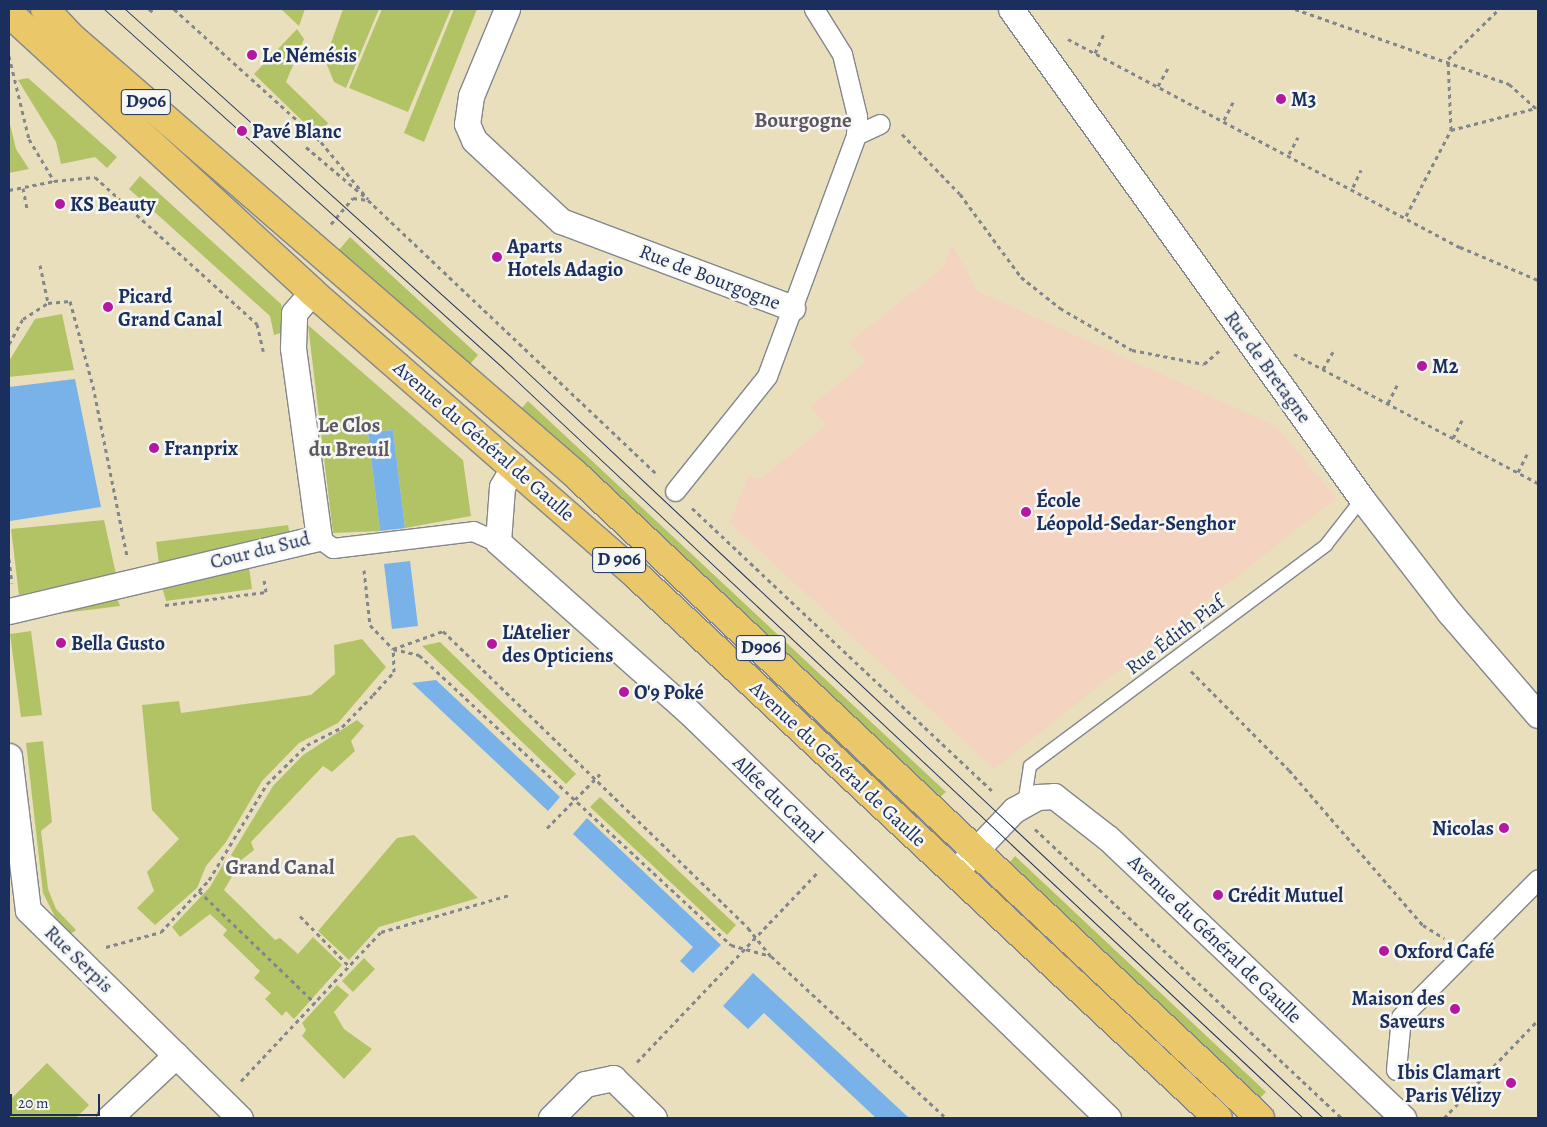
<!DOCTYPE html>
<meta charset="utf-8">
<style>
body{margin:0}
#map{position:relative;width:1547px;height:1127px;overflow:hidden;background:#e9dfbc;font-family:Alegreya,serif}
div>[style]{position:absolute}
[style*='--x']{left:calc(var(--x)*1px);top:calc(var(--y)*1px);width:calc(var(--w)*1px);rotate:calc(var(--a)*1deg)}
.built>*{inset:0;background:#f4d3c0}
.green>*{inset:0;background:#b2c366}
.water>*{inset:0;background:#78b2e9}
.path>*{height:3px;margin-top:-1.5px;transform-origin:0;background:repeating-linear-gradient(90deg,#82878d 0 4px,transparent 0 8px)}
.roads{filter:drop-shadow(1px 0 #82878d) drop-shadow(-1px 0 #82878d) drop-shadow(0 1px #82878d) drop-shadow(0 -1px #82878d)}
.service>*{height:12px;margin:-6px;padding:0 6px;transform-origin:6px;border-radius:6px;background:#fff}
.pedestrian>*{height:19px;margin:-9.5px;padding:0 9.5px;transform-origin:9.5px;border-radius:9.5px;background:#fff}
.minor>*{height:25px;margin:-12.5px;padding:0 12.5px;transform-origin:12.5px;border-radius:12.5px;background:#fff}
.primary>*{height:28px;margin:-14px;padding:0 14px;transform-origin:14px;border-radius:14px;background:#eac769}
.tram>*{height:1px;margin:-0.5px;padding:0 0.5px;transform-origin:0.5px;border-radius:0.5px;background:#1b2f5e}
.dots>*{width:14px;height:14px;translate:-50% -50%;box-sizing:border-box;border:2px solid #f6f6f2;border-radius:50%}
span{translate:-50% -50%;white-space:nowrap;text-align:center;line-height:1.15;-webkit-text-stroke:5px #f6f6f2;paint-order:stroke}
.shield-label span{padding:1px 4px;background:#f6f6f2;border:1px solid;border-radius:4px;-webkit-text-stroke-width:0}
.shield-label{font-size:19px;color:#1b2f5e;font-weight:700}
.poi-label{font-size:20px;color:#1b2f5e;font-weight:700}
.left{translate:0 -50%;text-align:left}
.right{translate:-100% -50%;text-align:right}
.street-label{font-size:20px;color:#1b2f5e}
.neighbourhood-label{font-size:21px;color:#5c5762;font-weight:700}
.frame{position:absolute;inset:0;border:10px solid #1b2f5e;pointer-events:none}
.scale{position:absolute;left:10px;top:1094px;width:90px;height:22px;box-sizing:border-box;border:2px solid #1b2f5e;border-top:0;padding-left:6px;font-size:15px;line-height:18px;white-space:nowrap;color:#1b2f5e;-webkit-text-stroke:4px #f6f6f2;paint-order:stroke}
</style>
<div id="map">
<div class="built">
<i style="clip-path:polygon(952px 244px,977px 291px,1276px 426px,1336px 498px,994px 769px,730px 523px,748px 476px,760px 479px,826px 426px,811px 406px,866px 362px,849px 343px,944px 267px)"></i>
</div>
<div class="green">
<i style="clip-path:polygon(281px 9px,305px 9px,299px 26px)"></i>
<i style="clip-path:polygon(343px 9px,379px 9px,346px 88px,334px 82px,325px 60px)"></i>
<i style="clip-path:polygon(382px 9px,451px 9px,408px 112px,349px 88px)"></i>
<i style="clip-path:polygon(454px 9px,477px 9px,424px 142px,404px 133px)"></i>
<i style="clip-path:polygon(297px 29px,304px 39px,286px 82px,328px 123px,319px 137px,254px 74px)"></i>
<i style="clip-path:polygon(28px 78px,117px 157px,107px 168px,95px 157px,61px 164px,56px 142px,18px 80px)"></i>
<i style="clip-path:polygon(9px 120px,16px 149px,29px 169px,9px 173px)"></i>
<i style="clip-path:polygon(140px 176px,281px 304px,287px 331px,274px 335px,270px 316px,129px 189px)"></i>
<i style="clip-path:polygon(350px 237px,478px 355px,470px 364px,338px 251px)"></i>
<i style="clip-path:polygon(62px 314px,74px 370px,9px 377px,9px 361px,35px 319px)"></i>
<i style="clip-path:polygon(308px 325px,463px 460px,471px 516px,405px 528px,393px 430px,368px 433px,380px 531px,333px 533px)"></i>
<i style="clip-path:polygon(528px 401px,946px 792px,940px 797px,521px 409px)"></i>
<i style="clip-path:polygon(104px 520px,116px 574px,19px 595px,11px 529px)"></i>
<i style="clip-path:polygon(288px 525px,290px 536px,159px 564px,156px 542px)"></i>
<i style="clip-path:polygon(248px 560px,252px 589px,166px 601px,161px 583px)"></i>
<i style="clip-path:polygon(115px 592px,120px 606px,56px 614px,54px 606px)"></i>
<i style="clip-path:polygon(31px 631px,42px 715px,21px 717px,10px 634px)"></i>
<i style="clip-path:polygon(362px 639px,386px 667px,338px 723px,299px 743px,262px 781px,226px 842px,206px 866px,197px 888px,155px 925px,137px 908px,154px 891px,147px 872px,179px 839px,152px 810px,142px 705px,179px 701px,181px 713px,311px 695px,335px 674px,334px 645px)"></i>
<i style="clip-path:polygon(440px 642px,576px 774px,566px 784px,422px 646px)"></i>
<i style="clip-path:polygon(357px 720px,364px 726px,351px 741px,355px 751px,332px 772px,323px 766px,251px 842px,254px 850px,240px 861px,231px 855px,273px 786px,303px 755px)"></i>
<i style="clip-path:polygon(43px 741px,52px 822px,41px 831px,48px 889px,56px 909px,76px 930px,71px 934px,55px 917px,43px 893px,26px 743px)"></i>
<i style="clip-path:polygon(600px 797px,736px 925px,727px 935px,590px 807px)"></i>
<i style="clip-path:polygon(414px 835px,478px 898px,379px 927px,349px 960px,318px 931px,397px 838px)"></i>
<i style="clip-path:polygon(1015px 856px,1266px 1092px,1260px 1098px,1010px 862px)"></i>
<i style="clip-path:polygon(225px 861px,236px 870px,224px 890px,275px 940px,280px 938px,298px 954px,313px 937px,342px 965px,294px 1019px,286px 1011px,282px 1016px,265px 999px,271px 993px,254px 978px,260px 971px,223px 935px,227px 930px,210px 914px,180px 937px,172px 927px,210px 887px)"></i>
<i style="clip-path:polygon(364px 958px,375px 969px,353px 992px,342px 981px)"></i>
<i style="clip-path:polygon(337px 985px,349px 995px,334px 1012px,344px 1029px,372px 1049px,344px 1079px,302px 1036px,306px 1030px,302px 1023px)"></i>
<i style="clip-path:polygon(47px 1063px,89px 1105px,76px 1118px,9px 1118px,9px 1101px)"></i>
</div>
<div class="water">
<i style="clip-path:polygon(75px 379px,101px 507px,10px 521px,9px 387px)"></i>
<i style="clip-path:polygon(393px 430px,405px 528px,380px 531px,368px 433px)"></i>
<i style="clip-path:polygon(410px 561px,418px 626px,392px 629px,384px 564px)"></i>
<i style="clip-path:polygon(436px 680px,560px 797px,548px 811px,412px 683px)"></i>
<i style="clip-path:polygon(587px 818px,721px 945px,693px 973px,680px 961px,693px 947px,573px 834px)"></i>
<i style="clip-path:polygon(753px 973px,909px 1118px,876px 1118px,764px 1013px,748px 1029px,723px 1006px)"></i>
</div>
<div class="path">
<i style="--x:149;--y:9;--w:5;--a:37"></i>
<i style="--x:174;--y:9;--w:198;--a:42.1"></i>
<i style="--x:321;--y:142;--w:74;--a:50.5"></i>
<i style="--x:1295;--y:9;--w:227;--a:19.3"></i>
<i style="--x:1509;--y:84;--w:39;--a:42"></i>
<i style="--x:1068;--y:39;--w:444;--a:28"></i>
<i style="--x:1460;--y:247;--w:85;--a:22.9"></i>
<i style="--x:1095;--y:53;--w:21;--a:-65"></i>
<i style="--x:9;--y:56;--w:85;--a:76.5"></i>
<i style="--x:29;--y:139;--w:49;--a:59.2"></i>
<i style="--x:54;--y:181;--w:41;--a:-5.6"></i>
<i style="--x:95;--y:177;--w:219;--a:42.2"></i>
<i style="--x:257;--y:324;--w:28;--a:77"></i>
<i style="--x:1158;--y:86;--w:21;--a:-61"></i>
<i style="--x:1224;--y:120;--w:20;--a:-63"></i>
<i style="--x:1451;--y:130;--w:88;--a:-14.5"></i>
<i style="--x:902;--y:134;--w:83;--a:46"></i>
<i style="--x:960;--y:194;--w:103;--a:53.7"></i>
<i style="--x:1021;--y:277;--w:50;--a:38.5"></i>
<i style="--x:1060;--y:308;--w:83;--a:30.3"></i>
<i style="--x:1132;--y:350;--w:73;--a:11"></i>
<i style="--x:1204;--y:364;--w:23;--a:-41"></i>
<i style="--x:306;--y:147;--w:76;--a:40.2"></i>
<i style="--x:1289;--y:154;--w:19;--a:-62"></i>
<i style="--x:1353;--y:187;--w:19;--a:-65"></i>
<i style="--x:23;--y:188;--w:20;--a:79"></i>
<i style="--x:9;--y:190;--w:46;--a:-11.3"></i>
<i style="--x:1406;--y:216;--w:97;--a:-62.4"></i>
<i style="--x:1451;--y:130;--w:71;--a:-92.4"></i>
<i style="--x:1448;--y:59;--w:71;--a:-44.4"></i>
<i style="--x:331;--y:224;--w:34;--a:-50"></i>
<i style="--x:353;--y:198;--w:15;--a:8"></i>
<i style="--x:368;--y:200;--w:398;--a:43.5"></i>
<i style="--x:40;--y:265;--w:39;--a:78"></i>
<i style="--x:9;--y:344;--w:29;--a:-61"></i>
<i style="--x:23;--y:319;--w:30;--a:-33"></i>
<i style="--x:48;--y:303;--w:22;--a:-5"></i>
<i style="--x:70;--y:301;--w:88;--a:74.9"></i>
<i style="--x:93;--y:386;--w:173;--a:78.7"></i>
<i style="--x:1294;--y:354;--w:276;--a:27.9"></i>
<i style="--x:1323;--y:369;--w:20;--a:-60"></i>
<i style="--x:1388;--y:403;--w:20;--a:-63"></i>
<i style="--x:1453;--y:438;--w:20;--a:-63"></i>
<i style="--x:1518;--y:472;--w:20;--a:-63"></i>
<i style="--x:692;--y:508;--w:414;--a:43.3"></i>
<i style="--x:9;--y:559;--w:24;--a:83"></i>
<i style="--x:364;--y:570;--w:55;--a:83.8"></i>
<i style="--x:370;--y:625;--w:33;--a:46"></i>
<i style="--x:393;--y:649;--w:27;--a:13"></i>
<i style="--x:419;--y:655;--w:426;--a:42.9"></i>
<i style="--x:731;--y:945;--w:41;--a:15.4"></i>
<i style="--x:771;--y:956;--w:238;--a:42.8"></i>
<i style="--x:165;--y:605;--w:102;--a:-7.3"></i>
<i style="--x:266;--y:592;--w:12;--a:-99"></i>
<i style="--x:1191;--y:671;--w:139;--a:45.3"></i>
<i style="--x:1289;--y:770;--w:205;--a:49.2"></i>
<i style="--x:1423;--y:925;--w:25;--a:32"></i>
<i style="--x:547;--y:828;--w:78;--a:-45.5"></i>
<i style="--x:1035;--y:829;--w:422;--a:43.3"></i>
<i style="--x:199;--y:891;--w:161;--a:44"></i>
<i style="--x:300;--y:916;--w:70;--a:45.6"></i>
<i style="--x:106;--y:947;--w:57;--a:-15.3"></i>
<i style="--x:161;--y:932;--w:71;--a:-47.3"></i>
<i style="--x:209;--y:880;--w:112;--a:-58.9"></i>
<i style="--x:267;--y:784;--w:56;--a:-44.3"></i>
<i style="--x:307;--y:745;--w:39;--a:-27"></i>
<i style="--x:342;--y:727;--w:45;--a:-45.9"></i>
<i style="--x:373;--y:695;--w:31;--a:-48"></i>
<i style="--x:394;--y:672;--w:23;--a:-92"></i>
<i style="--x:393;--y:649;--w:53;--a:-19.8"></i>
<i style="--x:443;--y:631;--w:426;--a:44.2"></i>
<i style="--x:748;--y:928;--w:36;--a:51"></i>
<i style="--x:637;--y:1062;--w:261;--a:-46.4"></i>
<i style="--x:241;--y:1081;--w:204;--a:-46.8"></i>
<i style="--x:381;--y:932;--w:133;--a:-16.1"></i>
<i style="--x:1444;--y:1118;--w:136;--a:-46.2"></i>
</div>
<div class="roads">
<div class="service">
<i style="--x:1024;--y:804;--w:38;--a:-81"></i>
<i style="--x:1030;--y:766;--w:369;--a:-36.7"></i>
<i style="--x:1326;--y:545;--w:58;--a:-52"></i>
</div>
<div class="pedestrian">
<i style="--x:814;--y:9;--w:53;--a:58.1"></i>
<i style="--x:842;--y:54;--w:64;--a:76.4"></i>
<i style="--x:857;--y:116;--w:19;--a:93"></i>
<i style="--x:675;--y:491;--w:147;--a:-51.3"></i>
<i style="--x:767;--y:376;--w:257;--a:-69.7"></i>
<i style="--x:856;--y:135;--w:26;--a:-25"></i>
<i style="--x:319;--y:538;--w:17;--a:36"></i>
<i style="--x:333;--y:548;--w:141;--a:-6.9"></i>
<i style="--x:473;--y:531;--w:27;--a:24"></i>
<i style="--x:1396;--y:1070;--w:53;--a:-84.6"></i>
<i style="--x:1401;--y:1017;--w:194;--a:-45.2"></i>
</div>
<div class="minor">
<i style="--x:507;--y:9;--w:94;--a:112.5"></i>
<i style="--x:471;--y:96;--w:28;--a:98"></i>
<i style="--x:467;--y:124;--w:17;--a:66"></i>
<i style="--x:474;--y:140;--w:119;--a:43"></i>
<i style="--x:561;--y:221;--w:247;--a:20.6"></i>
<i style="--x:1011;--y:9;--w:603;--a:54.38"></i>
<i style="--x:1362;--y:499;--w:143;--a:52.4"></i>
<i style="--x:1449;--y:612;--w:136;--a:49.2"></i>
<i style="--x:514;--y:466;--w:24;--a:120"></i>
<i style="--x:502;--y:487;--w:55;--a:94.2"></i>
<i style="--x:498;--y:542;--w:254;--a:41.7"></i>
<i style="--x:688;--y:711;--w:585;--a:44.1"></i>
<i style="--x:9;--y:611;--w:318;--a:-13.3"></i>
<i style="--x:319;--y:538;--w:192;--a:-97.8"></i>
<i style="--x:293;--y:348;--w:35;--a:-88"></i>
<i style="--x:294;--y:313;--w:28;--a:-49"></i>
<i style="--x:9;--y:756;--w:155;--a:83"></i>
<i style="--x:28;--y:910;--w:297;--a:44.5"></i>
<i style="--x:954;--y:873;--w:87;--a:-46.4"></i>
<i style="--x:1014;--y:810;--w:26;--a:-29"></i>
<i style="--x:1037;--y:797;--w:17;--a:-3"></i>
<i style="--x:1054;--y:796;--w:68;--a:37.9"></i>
<i style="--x:1108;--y:838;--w:407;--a:43.5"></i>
<i style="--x:109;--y:1118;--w:92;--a:-43.2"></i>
<i style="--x:551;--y:1118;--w:48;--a:-45"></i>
<i style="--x:585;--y:1084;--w:29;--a:-12"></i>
<i style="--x:613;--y:1078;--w:57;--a:44.3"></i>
</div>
<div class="primary">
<i style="--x:45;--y:9;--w:35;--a:47"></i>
<i style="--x:69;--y:35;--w:670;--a:40.94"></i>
<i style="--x:575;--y:474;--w:940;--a:43.23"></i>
<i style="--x:9;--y:13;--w:412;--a:42.6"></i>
<i style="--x:312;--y:292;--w:429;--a:41.1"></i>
<i style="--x:635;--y:574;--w:797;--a:43.02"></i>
</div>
</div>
<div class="tram">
<i style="--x:104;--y:9;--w:537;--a:41.98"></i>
<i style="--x:503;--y:368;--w:1097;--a:43.15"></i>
<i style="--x:125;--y:9;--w:521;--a:42.04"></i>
<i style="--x:512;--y:358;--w:1111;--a:43.14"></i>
</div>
<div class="dots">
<i style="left:252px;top:55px;background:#b5179e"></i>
<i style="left:1281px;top:99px;background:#b5179e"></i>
<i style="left:242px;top:131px;background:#b5179e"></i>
<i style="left:60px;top:204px;background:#b5179e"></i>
<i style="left:497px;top:257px;background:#b5179e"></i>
<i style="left:108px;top:307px;background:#b5179e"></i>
<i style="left:1422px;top:366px;background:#b5179e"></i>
<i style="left:154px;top:448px;background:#b5179e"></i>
<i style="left:1026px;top:512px;background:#b5179e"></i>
<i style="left:61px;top:643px;background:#b5179e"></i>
<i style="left:492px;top:644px;background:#b5179e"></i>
<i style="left:624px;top:692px;background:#b5179e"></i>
<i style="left:1504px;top:828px;background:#b5179e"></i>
<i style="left:1218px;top:895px;background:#b5179e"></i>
<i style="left:1384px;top:951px;background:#b5179e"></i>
<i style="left:1455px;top:1009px;background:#b5179e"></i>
<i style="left:1511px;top:1083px;background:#b5179e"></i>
</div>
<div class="shield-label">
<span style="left:146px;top:102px">D906</span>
<span style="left:619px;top:560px">D 906</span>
<span style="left:761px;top:648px">D906</span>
</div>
<div class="poi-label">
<span class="left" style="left:262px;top:55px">Le Némésis</span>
<span class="left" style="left:1291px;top:99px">M3</span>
<span class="left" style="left:252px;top:131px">Pavé Blanc</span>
<span class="left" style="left:70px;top:204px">KS Beauty</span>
<span class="left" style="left:507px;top:258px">Aparts<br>Hotels Adagio</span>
<span class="left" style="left:118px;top:308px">Picard<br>Grand Canal</span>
<span class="left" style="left:1432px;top:366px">M2</span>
<span class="left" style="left:164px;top:448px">Franprix</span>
<span class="left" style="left:1036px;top:512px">École<br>Léopold-Sedar-Senghor</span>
<span class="left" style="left:502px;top:644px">L'Atelier<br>des Opticiens</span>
<span class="left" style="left:71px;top:643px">Bella Gusto</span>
<span class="left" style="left:634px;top:692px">O'9 Poké</span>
<span class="right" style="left:1494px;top:828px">Nicolas</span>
<span class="left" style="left:1228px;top:895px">Crédit Mutuel</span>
<span class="left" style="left:1394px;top:951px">Oxford Café</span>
<span class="right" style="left:1445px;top:1010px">Maison des<br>Saveurs</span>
<span class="right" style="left:1501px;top:1084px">Ibis Clamart<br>Paris Vélizy</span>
</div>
<div class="street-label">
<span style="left:710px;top:277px;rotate:21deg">Rue de Bourgogne</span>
<span style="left:1268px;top:367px;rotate:54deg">Rue de Bretagne</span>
<span style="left:484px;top:441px;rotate:41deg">Avenue du Général de Gaulle</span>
<span style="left:260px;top:550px;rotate:-14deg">Cour du Sud</span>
<span style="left:1175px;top:635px;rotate:-37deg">Rue Édith Piaf</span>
<span style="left:838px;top:764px;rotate:43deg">Avenue du Général de Gaulle</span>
<span style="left:778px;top:799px;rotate:44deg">Allée du Canal</span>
<span style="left:1215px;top:939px;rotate:44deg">Avenue du Général de Gaulle</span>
<span style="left:79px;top:959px;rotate:44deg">Rue Serpis</span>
</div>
<div class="neighbourhood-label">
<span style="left:803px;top:120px">Bourgogne</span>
<span style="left:349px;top:437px">Le Clos<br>du Breuil</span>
<span style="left:280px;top:867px">Grand Canal</span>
</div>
<div class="frame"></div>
<div class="scale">20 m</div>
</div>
